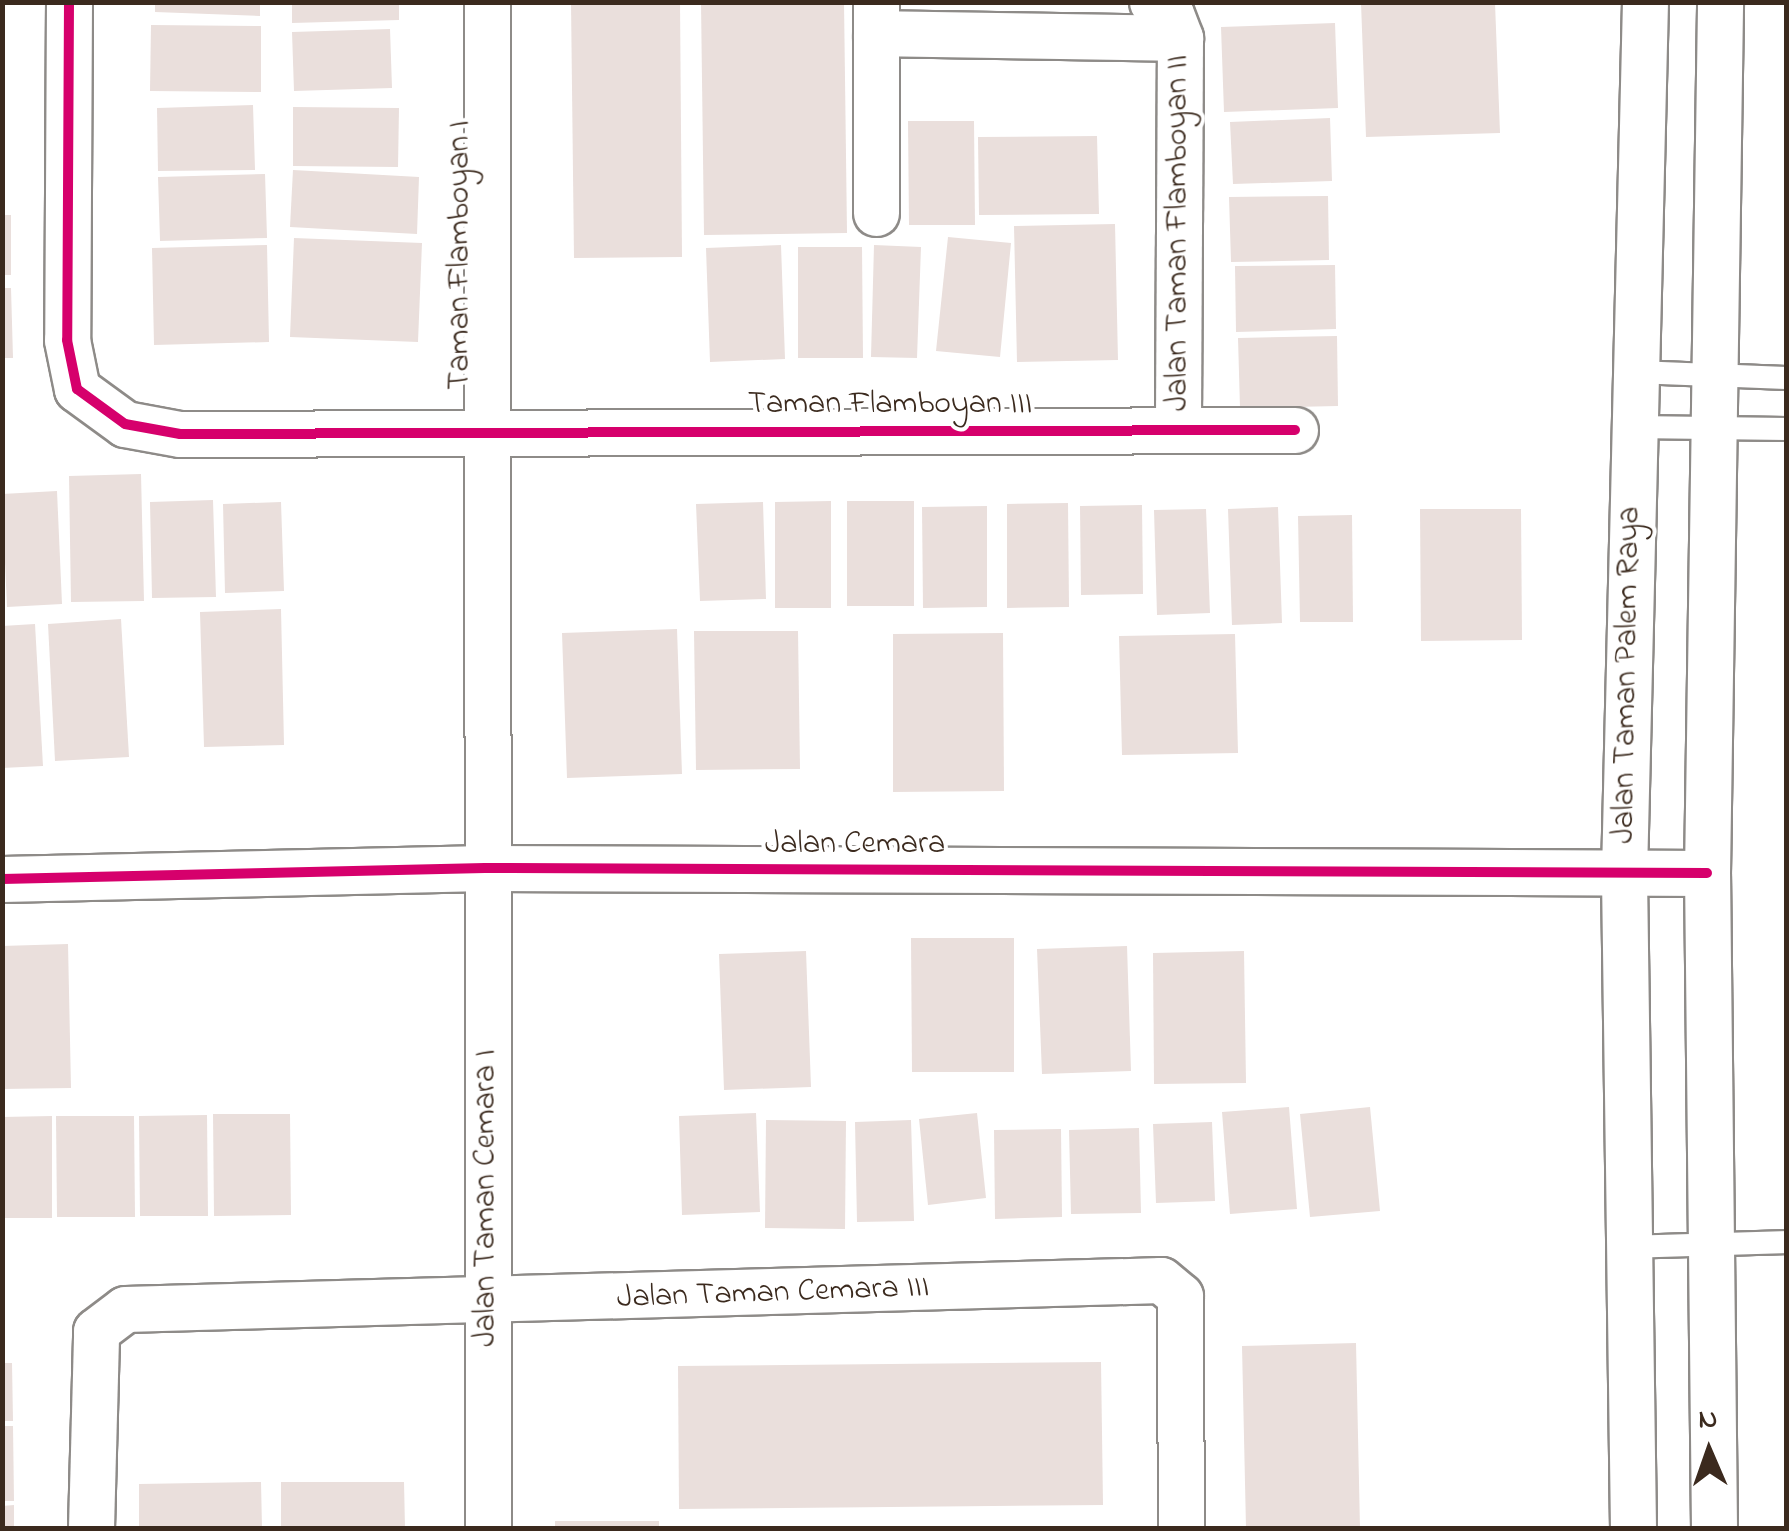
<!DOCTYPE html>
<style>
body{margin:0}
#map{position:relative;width:1789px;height:1531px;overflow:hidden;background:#fff;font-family:"Indie Flower",sans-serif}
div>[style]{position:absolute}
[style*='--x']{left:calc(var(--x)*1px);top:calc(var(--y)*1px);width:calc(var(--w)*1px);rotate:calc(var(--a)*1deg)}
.building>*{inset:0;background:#eadfdc}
.roads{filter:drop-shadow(2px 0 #8e8b88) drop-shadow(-2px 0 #8e8b88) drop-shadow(0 2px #8e8b88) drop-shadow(0 -2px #8e8b88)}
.lane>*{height:22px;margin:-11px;padding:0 11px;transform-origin:11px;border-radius:11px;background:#fff}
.street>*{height:45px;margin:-22.5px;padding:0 22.5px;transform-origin:22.5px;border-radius:22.5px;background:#fff}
.cycleway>*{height:10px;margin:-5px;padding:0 5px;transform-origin:5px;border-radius:5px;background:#d6006c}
span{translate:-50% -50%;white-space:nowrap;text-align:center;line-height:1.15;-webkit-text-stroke:8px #fff;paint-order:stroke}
.street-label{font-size:32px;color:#3b2a1e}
.frame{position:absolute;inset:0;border:5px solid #3b2a1e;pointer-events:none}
.north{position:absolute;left:1659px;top:1401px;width:100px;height:100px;-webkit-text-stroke:8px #fff;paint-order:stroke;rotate:358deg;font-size:28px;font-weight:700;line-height:40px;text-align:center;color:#3b2a1e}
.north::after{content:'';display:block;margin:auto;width:35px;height:45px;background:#3b2a1e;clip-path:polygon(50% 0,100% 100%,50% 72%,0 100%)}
</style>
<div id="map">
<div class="building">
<i style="clip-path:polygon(155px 2px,260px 2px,260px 16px,155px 12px)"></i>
<i style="clip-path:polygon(292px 2px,399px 2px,399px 20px,292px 23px)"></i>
<i style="clip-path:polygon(571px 2px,680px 2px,682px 257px,574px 258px)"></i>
<i style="clip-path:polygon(701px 2px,844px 2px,847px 233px,704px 235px)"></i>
<i style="clip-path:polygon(1361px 3px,1495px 3px,1500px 133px,1366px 137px)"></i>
<i style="clip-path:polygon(1335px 23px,1338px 108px,1224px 112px,1221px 27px)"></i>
<i style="clip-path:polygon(151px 25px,261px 26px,261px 92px,150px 91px)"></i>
<i style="clip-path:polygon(390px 29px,392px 88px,294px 91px,292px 32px)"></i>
<i style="clip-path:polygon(253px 105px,255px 170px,158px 171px,157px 108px)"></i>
<i style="clip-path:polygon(293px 107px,399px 108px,398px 167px,293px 166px)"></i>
<i style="clip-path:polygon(1330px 118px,1332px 181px,1233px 184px,1230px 122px)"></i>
<i style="clip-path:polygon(908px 121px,974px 121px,975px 225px,909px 225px)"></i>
<i style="clip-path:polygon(1097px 136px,1099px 214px,979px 215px,978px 137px)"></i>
<i style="clip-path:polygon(293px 170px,419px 177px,417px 234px,290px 227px)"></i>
<i style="clip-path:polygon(265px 174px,267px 238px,160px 241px,158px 177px)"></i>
<i style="clip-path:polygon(1328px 196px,1329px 260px,1231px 262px,1229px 197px)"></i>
<i style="clip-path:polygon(2px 215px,11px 215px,11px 275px,2px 275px)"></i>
<i style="clip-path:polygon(1115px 224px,1118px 360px,1017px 362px,1014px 226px)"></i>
<i style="clip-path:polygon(948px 237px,1011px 243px,1000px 357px,936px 351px)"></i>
<i style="clip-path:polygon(294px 238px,422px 243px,418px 342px,290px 337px)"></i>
<i style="clip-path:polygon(267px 245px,269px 342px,154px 345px,152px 248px)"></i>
<i style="clip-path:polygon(781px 245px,785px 359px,710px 362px,706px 248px)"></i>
<i style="clip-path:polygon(874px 245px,921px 247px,917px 358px,871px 357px)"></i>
<i style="clip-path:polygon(798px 247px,862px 247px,863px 358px,798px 358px)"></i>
<i style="clip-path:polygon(1335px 265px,1336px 329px,1236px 332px,1235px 266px)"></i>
<i style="clip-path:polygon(2px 288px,11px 288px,13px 358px,2px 358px)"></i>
<i style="clip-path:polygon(1337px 336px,1338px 406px,1240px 408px,1238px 338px)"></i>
<i style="clip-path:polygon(141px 474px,144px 601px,71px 602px,69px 476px)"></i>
<i style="clip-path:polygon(57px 491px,62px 604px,7px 607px,2px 494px)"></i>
<i style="clip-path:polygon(213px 500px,216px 597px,152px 598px,150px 502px)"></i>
<i style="clip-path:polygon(831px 501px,831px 608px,775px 608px,775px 502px)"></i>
<i style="clip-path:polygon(847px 501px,914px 501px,914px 606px,847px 606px)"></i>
<i style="clip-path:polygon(281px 502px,284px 591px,225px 593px,223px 504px)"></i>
<i style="clip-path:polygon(763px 502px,766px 599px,700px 601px,696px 504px)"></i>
<i style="clip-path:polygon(1068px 503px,1069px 607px,1007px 608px,1007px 504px)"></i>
<i style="clip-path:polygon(1142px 505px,1143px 594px,1081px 595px,1080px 506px)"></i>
<i style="clip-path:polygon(987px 506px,987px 607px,923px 608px,922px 507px)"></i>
<i style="clip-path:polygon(1278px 507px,1282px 623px,1232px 625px,1228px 509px)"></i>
<i style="clip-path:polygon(1206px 509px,1210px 613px,1157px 615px,1154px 510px)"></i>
<i style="clip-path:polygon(1420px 509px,1521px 509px,1522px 640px,1421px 641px)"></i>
<i style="clip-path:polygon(1352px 515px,1353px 622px,1300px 622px,1298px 516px)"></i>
<i style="clip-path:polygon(281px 609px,284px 745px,204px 747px,200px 612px)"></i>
<i style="clip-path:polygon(121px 619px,129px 757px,55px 761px,48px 624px)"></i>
<i style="clip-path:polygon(35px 624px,43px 766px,2px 768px,2px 626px)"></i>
<i style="clip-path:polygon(677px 629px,682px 774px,567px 778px,562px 633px)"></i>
<i style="clip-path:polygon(694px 631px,798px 631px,800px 769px,696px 770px)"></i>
<i style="clip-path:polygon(1003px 633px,1004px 791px,893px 792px,893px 634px)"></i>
<i style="clip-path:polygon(1235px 634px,1238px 753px,1122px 755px,1119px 636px)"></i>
<i style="clip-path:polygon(911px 938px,1014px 938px,1014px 1072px,912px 1072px)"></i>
<i style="clip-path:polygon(68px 944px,71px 1088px,2px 1089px,2px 946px)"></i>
<i style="clip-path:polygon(1127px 946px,1131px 1071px,1042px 1074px,1037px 949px)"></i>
<i style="clip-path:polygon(806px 951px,811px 1087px,724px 1090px,719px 954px)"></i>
<i style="clip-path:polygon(1244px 951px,1246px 1083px,1154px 1084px,1153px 953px)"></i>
<i style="clip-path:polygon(1289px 1107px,1297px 1209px,1230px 1214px,1222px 1112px)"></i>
<i style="clip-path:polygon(1370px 1107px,1380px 1211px,1310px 1217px,1300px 1114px)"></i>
<i style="clip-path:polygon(756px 1113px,760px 1212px,682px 1215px,679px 1116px)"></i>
<i style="clip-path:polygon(977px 1113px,986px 1198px,928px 1205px,919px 1119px)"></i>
<i style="clip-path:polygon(213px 1114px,290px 1114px,291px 1215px,214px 1216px)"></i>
<i style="clip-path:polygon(207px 1115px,208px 1216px,140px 1216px,139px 1116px)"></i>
<i style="clip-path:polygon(52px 1116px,52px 1218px,2px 1218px,2px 1117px)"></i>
<i style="clip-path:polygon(56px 1116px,134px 1116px,135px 1217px,57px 1217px)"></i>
<i style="clip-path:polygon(766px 1120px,846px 1121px,845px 1229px,765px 1228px)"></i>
<i style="clip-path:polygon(911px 1120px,914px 1221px,857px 1222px,855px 1122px)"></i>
<i style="clip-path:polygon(1212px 1122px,1215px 1201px,1156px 1203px,1153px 1124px)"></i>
<i style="clip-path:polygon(1139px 1128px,1141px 1213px,1071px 1214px,1069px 1130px)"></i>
<i style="clip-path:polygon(1061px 1129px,1062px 1217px,995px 1219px,994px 1130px)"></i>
<i style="clip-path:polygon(1356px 1343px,1360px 1528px,1246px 1528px,1242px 1346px)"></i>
<i style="clip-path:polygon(1101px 1362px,1103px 1505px,679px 1509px,678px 1366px)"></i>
<i style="clip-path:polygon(2px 1363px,12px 1363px,13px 1421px,2px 1421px)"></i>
<i style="clip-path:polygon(2px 1426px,13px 1426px,14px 1501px,2px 1501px)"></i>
<i style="clip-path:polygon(261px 1482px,262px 1528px,139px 1528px,139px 1484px)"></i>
<i style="clip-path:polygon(281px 1482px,404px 1482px,405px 1528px,281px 1528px)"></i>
<i style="clip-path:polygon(14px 1505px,14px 1528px,2px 1528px,2px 1506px)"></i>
<i style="clip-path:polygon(555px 1521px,659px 1521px,659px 1528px,555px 1528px)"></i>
</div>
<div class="roads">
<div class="lane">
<i style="--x:1636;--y:372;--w:150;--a:2.3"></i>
<i style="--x:1634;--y:427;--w:152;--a:0.8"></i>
<i style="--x:1629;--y:1247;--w:157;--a:-1.8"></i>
</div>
<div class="street">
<i style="--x:69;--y:2;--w:338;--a:90.3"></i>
<i style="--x:67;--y:340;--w:50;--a:78.5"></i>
<i style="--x:77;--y:389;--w:59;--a:36.1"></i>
<i style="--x:125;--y:424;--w:56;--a:10.3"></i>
<i style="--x:180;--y:434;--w:1115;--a:-0.21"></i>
<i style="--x:487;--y:2;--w:1526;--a:89.96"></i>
<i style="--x:1152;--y:2;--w:22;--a:32"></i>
<i style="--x:1171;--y:14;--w:26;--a:69"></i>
<i style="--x:1180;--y:38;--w:391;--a:90.3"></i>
<i style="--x:876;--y:33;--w:304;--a:0.9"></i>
<i style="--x:876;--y:213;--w:209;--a:-90"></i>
<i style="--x:2;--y:879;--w:483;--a:-1.3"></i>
<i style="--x:485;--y:868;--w:1222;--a:0.23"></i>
<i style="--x:91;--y:1528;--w:197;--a:-88.5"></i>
<i style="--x:96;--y:1331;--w:36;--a:-37"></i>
<i style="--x:125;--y:1309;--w:1036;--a:-1.6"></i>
<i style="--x:1161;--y:1280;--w:25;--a:40"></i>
<i style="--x:1180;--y:1296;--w:232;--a:89.8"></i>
<i style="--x:1633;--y:1528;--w:655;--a:-90.79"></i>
<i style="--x:1624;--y:873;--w:871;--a:-88.62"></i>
<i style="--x:1714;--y:1528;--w:655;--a:-90.61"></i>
<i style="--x:1707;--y:873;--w:871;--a:-89.14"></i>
</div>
</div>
<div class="cycleway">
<i style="--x:69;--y:2;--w:338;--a:90.3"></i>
<i style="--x:67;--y:340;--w:50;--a:78.5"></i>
<i style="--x:77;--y:389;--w:59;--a:36.1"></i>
<i style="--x:125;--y:424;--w:56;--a:10.3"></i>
<i style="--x:180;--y:434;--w:1115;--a:-0.21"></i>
<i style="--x:2;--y:879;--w:483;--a:-1.3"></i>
<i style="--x:485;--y:868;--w:1222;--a:0.23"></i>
</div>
<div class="street-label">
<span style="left:1179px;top:233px;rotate:-90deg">Jalan Taman Flamboyan II</span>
<span style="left:461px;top:255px;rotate:-90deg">Taman Flamboyan I</span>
<span style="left:890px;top:405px">Taman Flamboyan III</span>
<span style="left:1628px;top:675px;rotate:-89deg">Jalan Taman Palem Raya</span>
<span style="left:855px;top:845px">Jalan Cemara</span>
<span style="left:487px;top:1198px;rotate:-90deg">Jalan Taman Cemara I</span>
<span style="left:773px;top:1294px;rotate:-2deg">Jalan Taman Cemara III</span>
</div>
<div class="frame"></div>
<div class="north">N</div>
</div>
